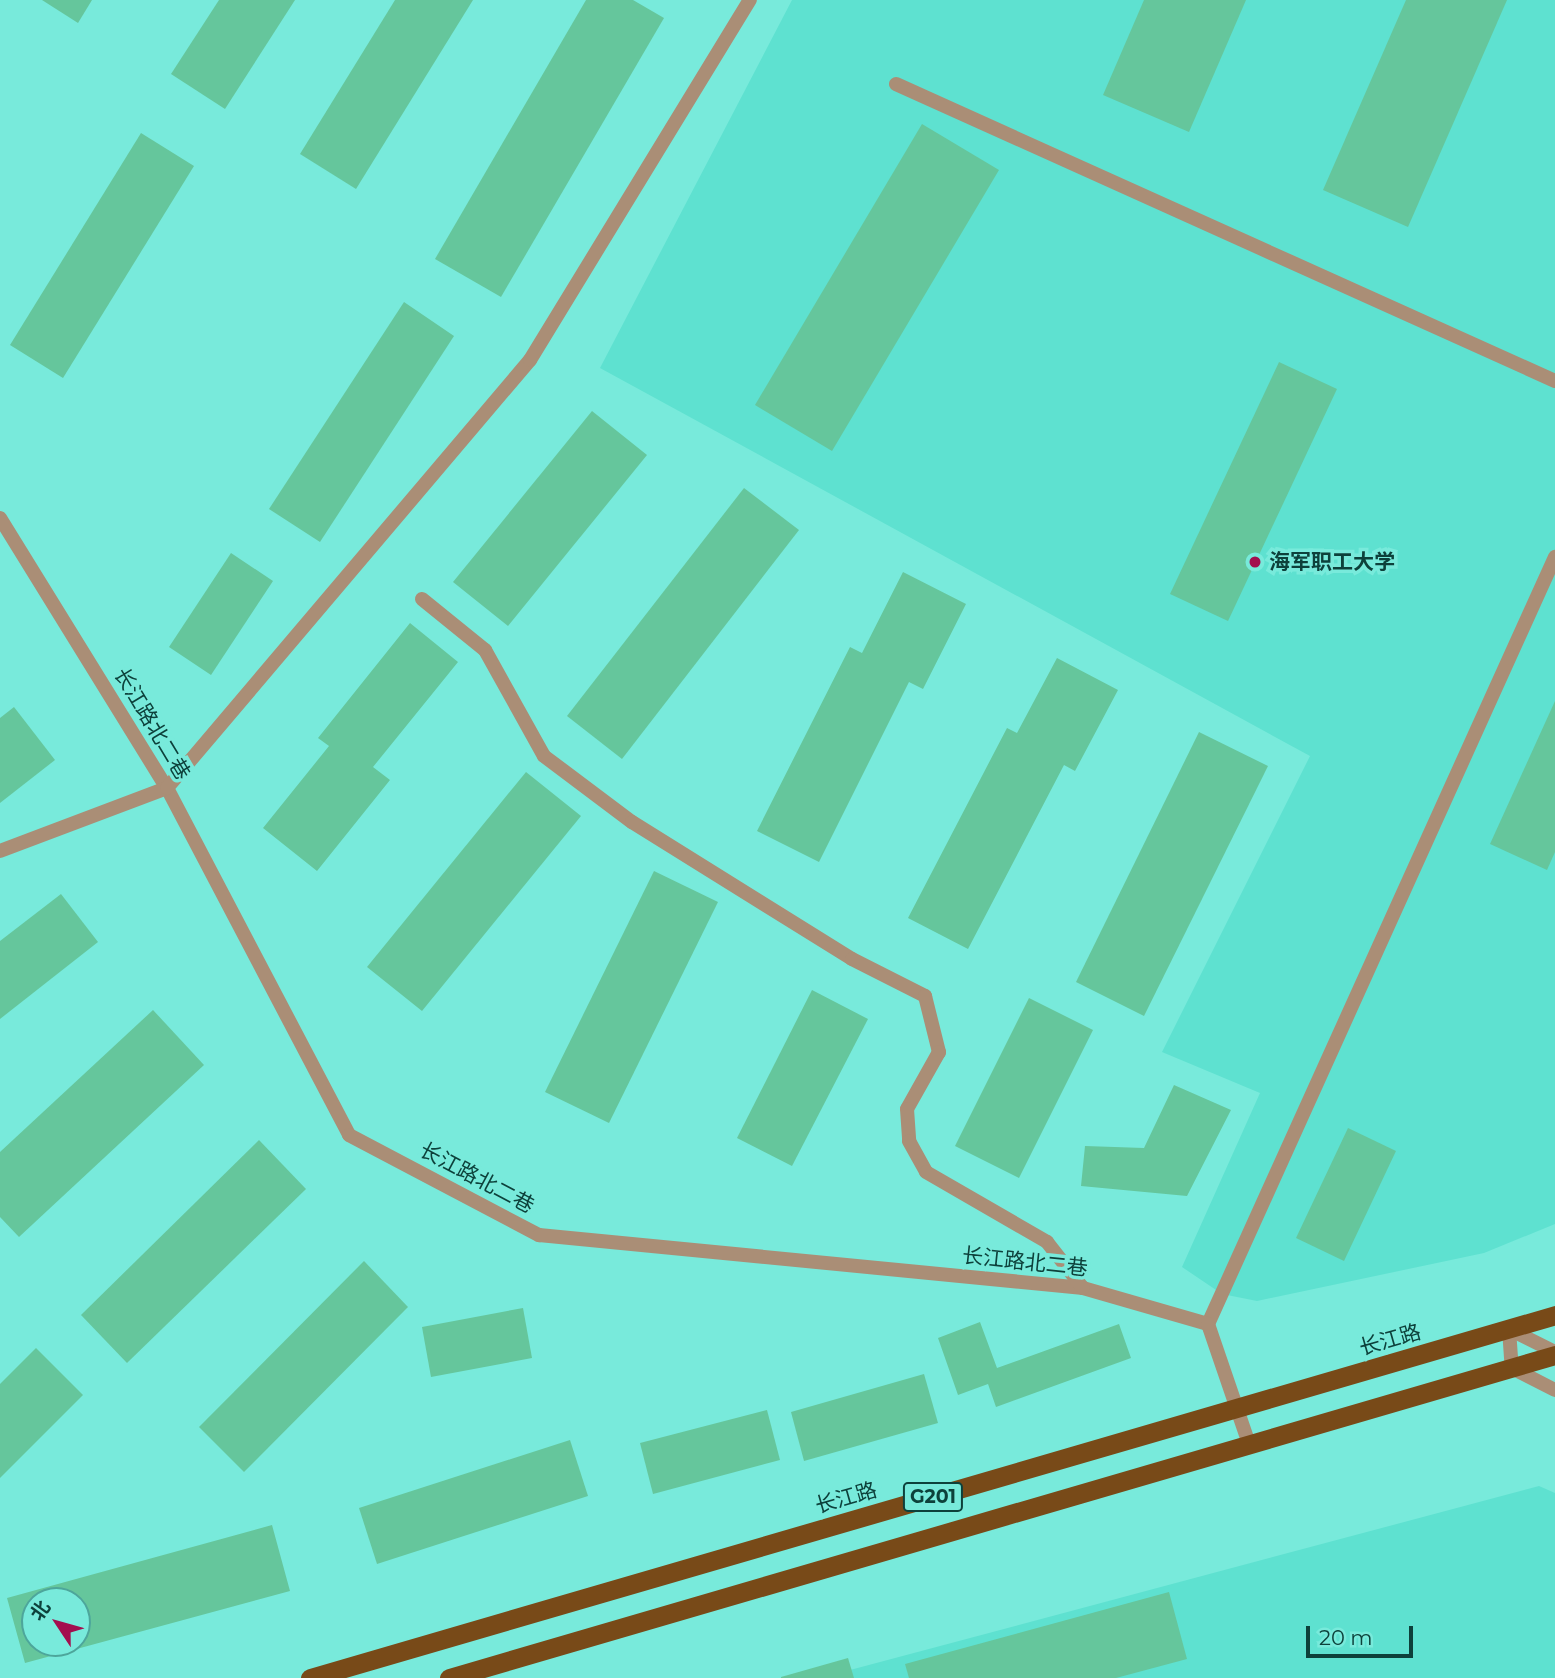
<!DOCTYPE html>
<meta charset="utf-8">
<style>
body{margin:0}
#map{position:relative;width:1555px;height:1678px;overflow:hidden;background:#78eadb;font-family:Montserrat,"Noto Sans SC",sans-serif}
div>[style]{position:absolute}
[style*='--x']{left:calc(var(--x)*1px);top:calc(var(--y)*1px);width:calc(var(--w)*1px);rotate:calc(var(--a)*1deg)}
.built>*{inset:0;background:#5ee1d0}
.building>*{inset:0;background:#65c69c}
.service>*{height:14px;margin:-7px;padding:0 7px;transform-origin:7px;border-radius:7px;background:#aa8e76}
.minor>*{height:14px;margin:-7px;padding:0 7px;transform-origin:7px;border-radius:7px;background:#aa8e76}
.trunk>*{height:19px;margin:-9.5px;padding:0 9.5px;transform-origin:9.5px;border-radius:9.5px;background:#784a18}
.dots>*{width:19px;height:19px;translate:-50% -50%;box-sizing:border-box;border:4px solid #78eadb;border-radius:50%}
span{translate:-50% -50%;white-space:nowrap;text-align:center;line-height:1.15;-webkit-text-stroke:7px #78eadb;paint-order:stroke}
.shield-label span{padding:2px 5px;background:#78eadb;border:2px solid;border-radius:5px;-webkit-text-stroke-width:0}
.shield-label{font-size:19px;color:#0d413b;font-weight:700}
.poi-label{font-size:21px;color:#0d413b;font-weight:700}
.left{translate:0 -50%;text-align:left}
.street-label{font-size:21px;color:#0d413b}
.north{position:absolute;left:21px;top:1587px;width:70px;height:70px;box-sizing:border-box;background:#78eadb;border:2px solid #4da69b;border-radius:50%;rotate:306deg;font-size:19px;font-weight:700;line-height:28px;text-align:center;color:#0d413b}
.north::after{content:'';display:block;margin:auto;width:24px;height:32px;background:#a30e4e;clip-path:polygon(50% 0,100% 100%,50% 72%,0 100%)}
.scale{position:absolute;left:1306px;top:1626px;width:107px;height:32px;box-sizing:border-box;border:4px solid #0d413b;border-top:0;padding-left:9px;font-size:21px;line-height:24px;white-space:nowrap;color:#0d413b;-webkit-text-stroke:5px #78eadb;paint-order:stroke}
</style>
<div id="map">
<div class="built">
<i style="clip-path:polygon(792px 0,1555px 0,1555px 1224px,1484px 1253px,1257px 1301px,1222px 1294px,1182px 1267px,1260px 1093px,1162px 1052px,1310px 756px,600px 368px)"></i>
<i style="clip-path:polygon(1539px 1486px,1555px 1493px,1555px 1678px,820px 1678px)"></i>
</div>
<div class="building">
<i style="clip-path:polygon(42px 0,92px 0,78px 23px)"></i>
<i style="clip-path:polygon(219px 0,295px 0,225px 109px,171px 74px)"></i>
<i style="clip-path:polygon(395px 0,473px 0,356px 189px,300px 154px)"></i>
<i style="clip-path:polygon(586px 0,633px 0,664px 18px,501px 297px,435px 259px)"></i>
<i style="clip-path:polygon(1144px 0,1246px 0,1189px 132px,1103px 95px)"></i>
<i style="clip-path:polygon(1406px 0,1507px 0,1408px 227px,1323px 190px)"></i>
<i style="clip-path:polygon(922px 124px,999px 170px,832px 451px,755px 405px)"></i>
<i style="clip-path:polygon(141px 133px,194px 166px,63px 378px,10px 345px)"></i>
<i style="clip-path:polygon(404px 302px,454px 336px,320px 542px,269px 509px)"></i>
<i style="clip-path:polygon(1279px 362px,1337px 389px,1228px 621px,1170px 594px)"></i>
<i style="clip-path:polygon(592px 411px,647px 455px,508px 626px,453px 582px)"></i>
<i style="clip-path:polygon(744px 488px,799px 530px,622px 759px,567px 716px)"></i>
<i style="clip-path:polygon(231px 553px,273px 581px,211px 675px,169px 647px)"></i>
<i style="clip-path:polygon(903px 572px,966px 604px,923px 689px,909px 682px,819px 862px,757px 831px,850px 647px,862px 653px)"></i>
<i style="clip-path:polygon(410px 623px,458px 662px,373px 767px,390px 780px,317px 871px,263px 828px,329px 746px,318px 738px)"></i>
<i style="clip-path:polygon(1057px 658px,1118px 690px,1075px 771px,1064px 765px,968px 949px,908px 918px,1007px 728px,1017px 733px)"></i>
<i style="clip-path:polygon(1555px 701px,1555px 852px,1547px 870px,1490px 844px)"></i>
<i style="clip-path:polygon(14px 707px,55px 760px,0 803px,0 718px)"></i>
<i style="clip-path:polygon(1199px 732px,1268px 766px,1144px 1016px,1076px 982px)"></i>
<i style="clip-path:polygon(526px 772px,581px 816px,422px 1011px,367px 967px)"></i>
<i style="clip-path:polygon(654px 871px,718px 902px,609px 1123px,545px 1092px)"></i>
<i style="clip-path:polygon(61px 894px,98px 942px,0 1019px,0 941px)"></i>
<i style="clip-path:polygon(812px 990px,868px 1019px,792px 1166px,737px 1138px)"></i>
<i style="clip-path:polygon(1029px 998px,1093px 1030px,1019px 1178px,955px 1146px)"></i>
<i style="clip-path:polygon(153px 1010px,204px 1065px,19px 1237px,0 1217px,0 1152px)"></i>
<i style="clip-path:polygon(1174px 1085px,1231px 1110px,1187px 1196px,1081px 1186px,1085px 1146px,1144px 1148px)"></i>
<i style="clip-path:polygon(1348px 1128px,1396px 1151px,1344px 1261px,1296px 1238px)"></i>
<i style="clip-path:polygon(259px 1140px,306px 1189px,127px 1363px,81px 1315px)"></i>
<i style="clip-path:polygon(364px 1261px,408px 1307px,244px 1472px,199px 1427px)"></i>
<i style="clip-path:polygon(523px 1308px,532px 1358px,431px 1377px,422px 1327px)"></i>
<i style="clip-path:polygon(980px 1322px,997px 1368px,1119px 1324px,1131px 1358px,996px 1407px,988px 1384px,958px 1395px,938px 1338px)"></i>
<i style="clip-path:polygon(36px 1348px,83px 1395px,0 1478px,0 1384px)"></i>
<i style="clip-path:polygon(924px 1374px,938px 1423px,804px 1461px,791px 1412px)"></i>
<i style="clip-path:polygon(767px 1410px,780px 1460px,653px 1494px,640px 1443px)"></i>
<i style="clip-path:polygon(570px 1440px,588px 1496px,377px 1564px,359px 1508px)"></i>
<i style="clip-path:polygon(evenodd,272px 1525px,290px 1591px,25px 1663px,7px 1598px,272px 1525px,35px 1601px,77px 1601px,77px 1643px,35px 1643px,35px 1601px)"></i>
<i style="clip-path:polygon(1169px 1592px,1187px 1659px,1116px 1678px,909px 1678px,905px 1664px)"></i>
<i style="clip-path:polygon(848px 1658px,854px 1678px,781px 1678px,781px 1677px)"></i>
</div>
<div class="service">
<i style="--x:896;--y:84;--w:723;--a:24.26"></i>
<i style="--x:1208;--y:1324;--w:842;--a:-65.66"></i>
</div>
<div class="minor">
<i style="--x:0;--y:518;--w:317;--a:58.3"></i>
<i style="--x:167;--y:788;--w:392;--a:62.3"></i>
<i style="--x:349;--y:1135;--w:215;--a:27.8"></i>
<i style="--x:539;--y:1235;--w:547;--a:5.56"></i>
<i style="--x:1083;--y:1288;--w:130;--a:16.1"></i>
<i style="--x:1208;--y:1324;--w:127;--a:71.1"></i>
<i style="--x:422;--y:599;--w:81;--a:39"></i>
<i style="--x:485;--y:650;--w:121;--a:60.9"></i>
<i style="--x:544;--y:756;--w:110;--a:36.9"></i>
<i style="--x:632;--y:822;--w:259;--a:31.9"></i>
<i style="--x:852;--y:959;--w:82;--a:26.9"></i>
<i style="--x:925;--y:996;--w:58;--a:76"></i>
<i style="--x:939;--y:1052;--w:65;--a:119.3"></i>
<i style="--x:907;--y:1109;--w:32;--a:86"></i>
<i style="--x:909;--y:1141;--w:35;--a:61"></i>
<i style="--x:926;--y:1172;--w:140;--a:30"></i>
<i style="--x:1047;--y:1242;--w:58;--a:52"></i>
<i style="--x:0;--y:851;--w:178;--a:-20.7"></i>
<i style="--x:167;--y:788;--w:561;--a:-49.7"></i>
<i style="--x:530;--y:360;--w:422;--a:-58.6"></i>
<i style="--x:1509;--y:1329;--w:39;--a:86"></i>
<i style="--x:1512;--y:1368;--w:48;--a:27.1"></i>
<i style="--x:1509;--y:1329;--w:51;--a:26.6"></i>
</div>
<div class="trunk">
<i style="--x:310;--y:1678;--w:1297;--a:-16.25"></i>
<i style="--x:449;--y:1678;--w:1152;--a:-16.28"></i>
</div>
<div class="dots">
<i style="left:1255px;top:562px;background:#a30e4e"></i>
</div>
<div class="shield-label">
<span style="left:933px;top:1497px">G201</span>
</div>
<div class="poi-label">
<span class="left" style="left:1269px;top:562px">海军职工大学</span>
</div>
<div class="street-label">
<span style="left:152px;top:724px;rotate:59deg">长江路北二巷</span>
<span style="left:477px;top:1178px;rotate:28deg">长江路北二巷</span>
<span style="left:1025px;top:1262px;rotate:6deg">长江路北二巷</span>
<span style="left:1390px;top:1340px;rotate:-16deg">长江路</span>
<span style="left:846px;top:1498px;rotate:-16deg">长江路</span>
</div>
<div class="north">北</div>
<div class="scale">20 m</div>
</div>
